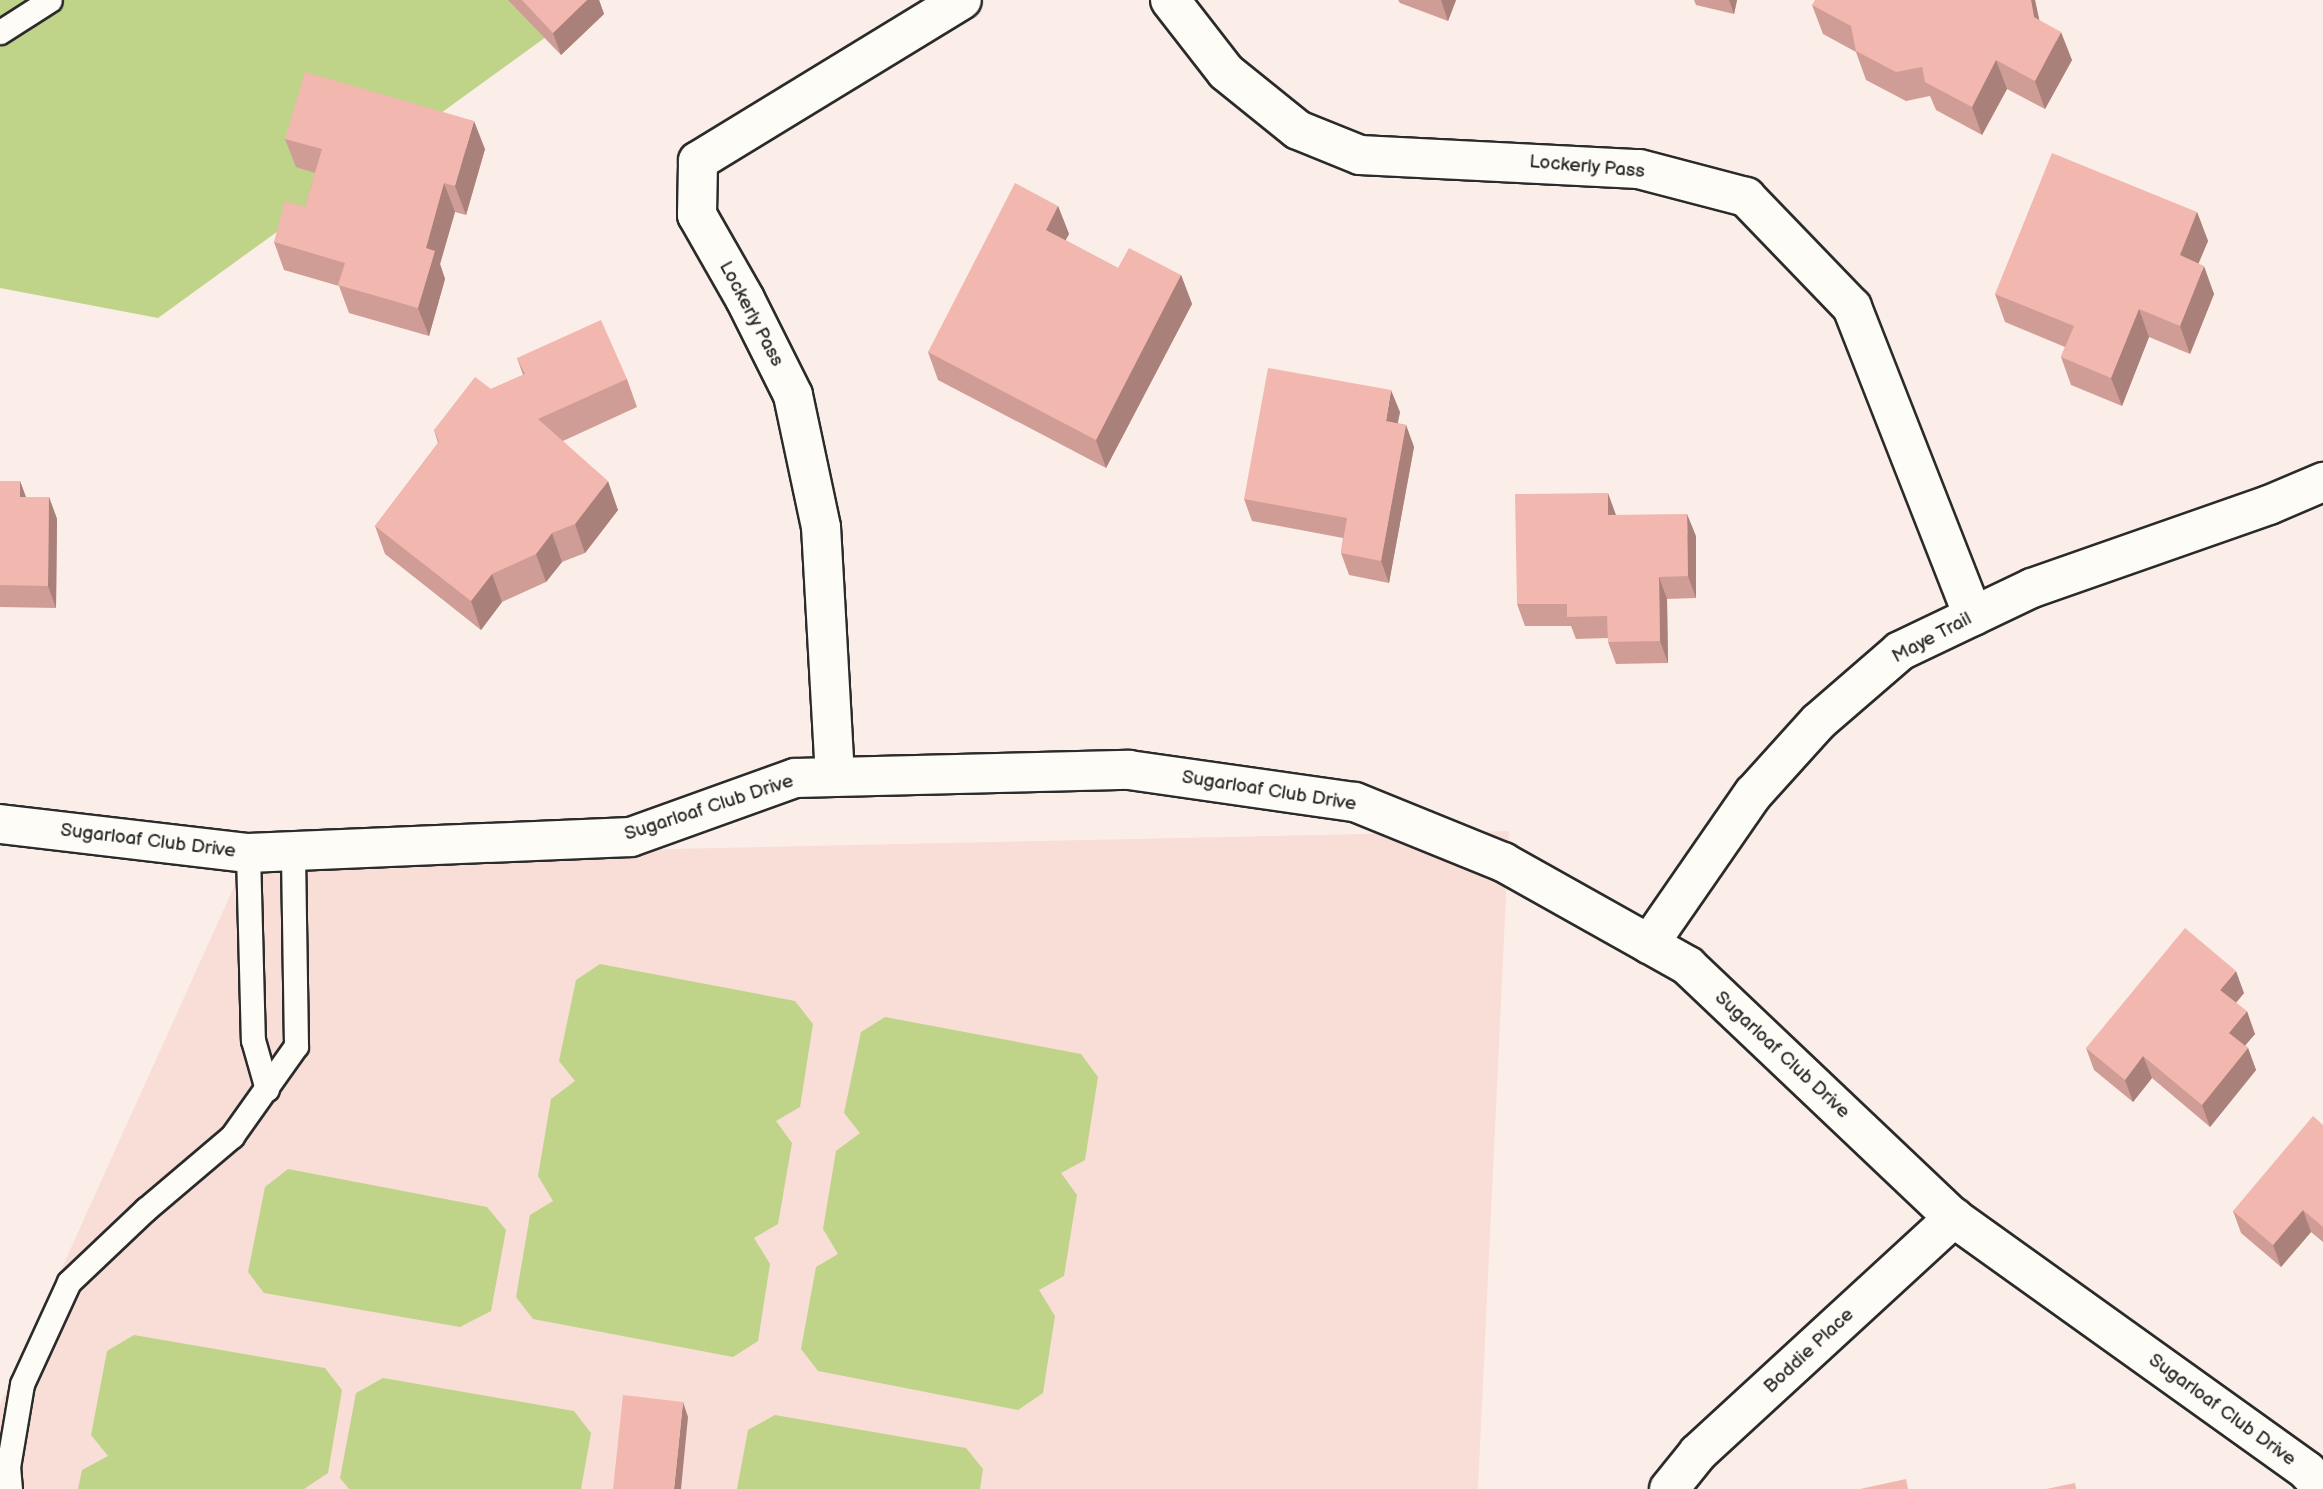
<!DOCTYPE html>
<style>
body{margin:0}
#map{position:relative;width:2323px;height:1489px;overflow:hidden;background:#fbeee8;font-family:"Balsamiq Sans",sans-serif}
div>[style]{position:absolute}
[style*='--x']{left:calc(var(--x)*1px);top:calc(var(--y)*1px);width:calc(var(--w)*1px);rotate:calc(var(--a)*1deg)}
.built>*{inset:0;background:#f8ded7}
.green>*{inset:0;background:#bfd489}
.roads{filter:drop-shadow(2px 0 #2b2b2b) drop-shadow(-2px 0 #2b2b2b) drop-shadow(0 2px #2b2b2b) drop-shadow(0 -2px #2b2b2b)}
.lane>*{height:23px;margin:-11.5px;padding:0 11.5px;transform-origin:11.5px;border-radius:11.5px;background:#fdfcf7}
.street>*{height:38px;margin:-19px;padding:0 19px;transform-origin:19px;border-radius:19px;background:#fdfcf7}
.wall>*{inset:0;background:#d09d96}
.shaded-wall>*{inset:0;background:#a9807a}
.building>*{inset:0;background:#f2b7ae}
span{translate:-50% -50%;white-space:nowrap;text-align:center;line-height:1.15;-webkit-text-stroke:5px #fdfcf7;paint-order:stroke}
.street-label{font-size:19px;color:#2b2b2b}
</style>
<div id="map">
<div class="built">
<i style="clip-path:polygon(1509px 831px,1478px 1489px,0 1489px,0 1405px,247px 858px)"></i>
</div>
<div class="green">
<i style="clip-path:polygon(0 0,597px 0,158px 318px,0 288px)"></i>
<i style="clip-path:polygon(600px 964px,795px 1001px,813px 1024px,800px 1107px,776px 1121px,792px 1143px,778px 1224px,754px 1238px,770px 1264px,758px 1341px,733px 1357px,533px 1319px,516px 1297px,530px 1215px,553px 1201px,538px 1176px,551px 1099px,575px 1081px,559px 1061px,576px 980px)"></i>
<i style="clip-path:polygon(885px 1017px,1081px 1054px,1098px 1077px,1085px 1160px,1061px 1173px,1077px 1195px,1064px 1276px,1039px 1290px,1055px 1316px,1043px 1393px,1018px 1410px,818px 1371px,801px 1349px,816px 1267px,838px 1254px,823px 1229px,836px 1151px,860px 1133px,844px 1113px,861px 1032px)"></i>
<i style="clip-path:polygon(288px 1169px,487px 1207px,506px 1230px,491px 1311px,460px 1327px,264px 1293px,248px 1272px,265px 1187px)"></i>
<i style="clip-path:polygon(134px 1335px,325px 1368px,342px 1390px,328px 1473px,304px 1489px,78px 1489px,82px 1470px,108px 1456px,91px 1435px,107px 1351px)"></i>
<i style="clip-path:polygon(383px 1378px,574px 1411px,591px 1433px,581px 1489px,349px 1489px,340px 1478px,356px 1393px)"></i>
<i style="clip-path:polygon(775px 1415px,966px 1448px,983px 1469px,980px 1489px,737px 1489px,748px 1430px)"></i>
</div>
<div class="roads">
<div class="lane">
<i style="--x:0;--y:32;--w:59;--a:-32.6"></i>
<i style="--x:248;--y:853;--w:187;--a:88.5"></i>
<i style="--x:253;--y:1040;--w:51;--a:74.1"></i>
<i style="--x:10;--y:1489;--w:22;--a:-95"></i>
<i style="--x:8;--y:1467;--w:84;--a:-80.4"></i>
<i style="--x:22;--y:1384;--w:112;--a:-65.3"></i>
<i style="--x:69;--y:1282;--w:106;--a:-43.5"></i>
<i style="--x:146;--y:1209;--w:113;--a:-40.3"></i>
<i style="--x:232;--y:1136;--w:110;--a:-54.6"></i>
<i style="--x:296;--y:1046;--w:195;--a:-90.9"></i>
</div>
<div class="street">
<i style="--x:1170;--y:0;--w:91;--a:52.1"></i>
<i style="--x:1226;--y:72;--w:92;--a:38.9"></i>
<i style="--x:1298;--y:130;--w:67;--a:22"></i>
<i style="--x:1360;--y:155;--w:279;--a:2.9"></i>
<i style="--x:1639;--y:169;--w:111;--a:14.7"></i>
<i style="--x:1746;--y:197;--w:153;--a:46.1"></i>
<i style="--x:1852;--y:307;--w:332;--a:68.6"></i>
<i style="--x:835;--y:777;--w:250;--a:-93.2"></i>
<i style="--x:821;--y:527;--w:135;--a:-102"></i>
<i style="--x:793;--y:395;--w:107;--a:-116.6"></i>
<i style="--x:745;--y:299;--w:97;--a:-119.7"></i>
<i style="--x:697;--y:215;--w:54;--a:-88.9"></i>
<i style="--x:698;--y:161;--w:309;--a:-31.4"></i>
<i style="--x:0;--y:824;--w:250;--a:6.7"></i>
<i style="--x:248;--y:853;--w:383;--a:-2.4"></i>
<i style="--x:631;--y:837;--w:174;--a:-19.8"></i>
<i style="--x:795;--y:778;--w:334;--a:-1.4"></i>
<i style="--x:1129;--y:770;--w:228;--a:8.1"></i>
<i style="--x:1355;--y:802;--w:160;--a:22.1"></i>
<i style="--x:1503;--y:862;--w:212;--a:29.3"></i>
<i style="--x:1688;--y:966;--w:366;--a:43.5"></i>
<i style="--x:1954;--y:1218;--w:434;--a:35.6"></i>
<i style="--x:2307;--y:1471;--w:24;--a:48"></i>
<i style="--x:1649;--y:944;--w:183;--a:-55.3"></i>
<i style="--x:1753;--y:794;--w:97;--a:-47.9"></i>
<i style="--x:1818;--y:722;--w:108;--a:-40.9"></i>
<i style="--x:1900;--y:651;--w:146;--a:-25.5"></i>
<i style="--x:2032;--y:588;--w:251;--a:-19.3"></i>
<i style="--x:2269;--y:505;--w:59;--a:-23.1"></i>
<i style="--x:1669;--y:1489;--w:46;--a:-51.1"></i>
<i style="--x:1698;--y:1453;--w:348;--a:-42.6"></i>
</div>
</div>
<div class="wall">
<i style="clip-path:polygon(508px 0,599px 0,604px 14px,561px 55px)"></i>
<i style="clip-path:polygon(1398px 0,1456px 0,1448px 21px,1400px 3px)"></i>
<i style="clip-path:polygon(1694px 0,1737px 0,1734px 14px,1696px 5px)"></i>
<i style="clip-path:polygon(2035px 0,2039px 20px,2072px 60px,2045px 109px,2007px 89px,1982px 135px,1936px 110px,1930px 96px,1906px 101px,1866px 80px,1856px 52px,1823px 34px,1812px 5px)"></i>
<i style="clip-path:polygon(285px 139px,485px 149px,466px 215px,455px 212px,440px 264px,445px 279px,429px 336px,349px 313px,339px 286px,284px 270px,274px 242px,305px 207px,315px 173px,296px 167px)"></i>
<i style="clip-path:polygon(1058px 206px,1069px 234px,1065px 240px,1118px 268px,1181px 275px,1192px 304px,1106px 468px,938px 380px,928px 352px)"></i>
<i style="clip-path:polygon(2197px 212px,2208px 241px,2198px 263px,2214px 294px,2190px 354px,2149px 337px,2122px 406px,2071px 385px,2061px 357px,2065px 347px,2005px 322px,1995px 294px)"></i>
<i style="clip-path:polygon(517px 358px,627px 379px,637px 407px,563px 441px,618px 510px,585px 553px,562px 562px,546px 582px,502px 602px,481px 630px,385px 554px,375px 526px,438px 443px,434px 430px,491px 389px,523px 375px)"></i>
<i style="clip-path:polygon(1400px 412px,1397px 423px,1406px 425px,1414px 447px,1389px 583px,1349px 575px,1341px 553px,1343px 538px,1252px 521px,1244px 499px)"></i>
<i style="clip-path:polygon(0 481px,20px 481px,26px 497px,49px 497px,57px 519px,56px 608px,0 607px)"></i>
<i style="clip-path:polygon(1616px 515px,1696px 536px,1696px 598px,1667px 599px,1668px 663px,1616px 664px,1608px 642px,1608px 638px,1576px 639px,1571px 626px,1525px 626px,1517px 604px)"></i>
<i style="clip-path:polygon(2244px 993px,2236px 1003px,2255px 1034px,2245px 1045px,2248px 1048px,2256px 1070px,2210px 1127px,2152px 1078px,2133px 1102px,2094px 1070px,2086px 1048px)"></i>
<i style="clip-path:polygon(2323px 1125px,2323px 1242px,2311px 1232px,2281px 1267px,2241px 1233px,2233px 1211px)"></i>
</div>
<div class="shaded-wall">
<i style="clip-path:polygon(587px 0,599px 0,604px 14px,561px 55px,553px 33px)"></i>
<i style="clip-path:polygon(1441px 0,1456px 0,1448px 21px)"></i>
<i style="clip-path:polygon(1729px 0,1737px 0,1734px 14px)"></i>
<i style="clip-path:polygon(2031px 0,2035px 0,2045px 46px,2034px 17px)"></i>
<i style="clip-path:polygon(2061px 32px,2072px 60px,2045px 109px,2035px 81px)"></i>
<i style="clip-path:polygon(1996px 60px,2007px 89px,1982px 135px,1972px 107px)"></i>
<i style="clip-path:polygon(474px 121px,485px 149px,466px 215px,455px 186px)"></i>
<i style="clip-path:polygon(444px 183px,455px 212px,440px 264px,445px 279px,429px 336px,418px 308px,426px 248px)"></i>
<i style="clip-path:polygon(1058px 206px,1069px 234px,1056px 258px,1046px 230px)"></i>
<i style="clip-path:polygon(2197px 212px,2208px 241px,2190px 284px,2180px 255px)"></i>
<i style="clip-path:polygon(2204px 266px,2214px 294px,2190px 354px,2180px 326px)"></i>
<i style="clip-path:polygon(1181px 275px,1192px 304px,1106px 468px,1096px 440px)"></i>
<i style="clip-path:polygon(2139px 309px,2149px 337px,2122px 406px,2111px 378px)"></i>
<i style="clip-path:polygon(1391px 390px,1400px 412px,1394px 443px,1386px 421px)"></i>
<i style="clip-path:polygon(1406px 425px,1414px 447px,1389px 583px,1381px 561px)"></i>
<i style="clip-path:polygon(20px 481px,28px 503px,20px 497px)"></i>
<i style="clip-path:polygon(608px 481px,618px 510px,585px 553px,575px 524px)"></i>
<i style="clip-path:polygon(1608px 493px,1616px 515px,1608px 515px)"></i>
<i style="clip-path:polygon(49px 497px,57px 519px,56px 608px,48px 586px)"></i>
<i style="clip-path:polygon(1687px 514px,1696px 536px,1696px 598px,1688px 576px)"></i>
<i style="clip-path:polygon(552px 533px,562px 562px,546px 582px,536px 554px)"></i>
<i style="clip-path:polygon(492px 574px,502px 602px,481px 630px,471px 601px)"></i>
<i style="clip-path:polygon(1659px 577px,1667px 599px,1668px 663px,1660px 641px)"></i>
<i style="clip-path:polygon(2236px 971px,2244px 993px,2228px 1012px,2220px 990px)"></i>
<i style="clip-path:polygon(2247px 1011px,2255px 1034px,2237px 1055px,2229px 1033px)"></i>
<i style="clip-path:polygon(2248px 1048px,2256px 1070px,2210px 1127px,2202px 1105px)"></i>
<i style="clip-path:polygon(2143px 1056px,2152px 1078px,2133px 1102px,2125px 1080px)"></i>
<i style="clip-path:polygon(2303px 1210px,2311px 1232px,2281px 1267px,2273px 1245px)"></i>
<i style="clip-path:polygon(683px 1402px,688px 1417px,681px 1489px,674px 1489px)"></i>
</div>
<div class="building">
<i style="clip-path:polygon(522px 0,587px 0,553px 33px)"></i>
<i style="clip-path:polygon(1815px 0,2031px 0,2034px 17px,2061px 32px,2035px 81px,1996px 60px,1972px 107px,1925px 82px,1922px 67px,1896px 72px,1856px 51px,1851px 26px,1812px 5px)"></i>
<i style="clip-path:polygon(305px 72px,474px 121px,455px 186px,444px 183px,426px 248px,435px 251px,418px 308px,338px 285px,345px 263px,274px 242px,285px 201px,305px 207px,322px 149px,285px 139px)"></i>
<i style="clip-path:polygon(2052px 153px,2197px 212px,2180px 255px,2204px 266px,2180px 326px,2139px 309px,2111px 378px,2061px 357px,2074px 326px,1995px 294px)"></i>
<i style="clip-path:polygon(1015px 183px,1058px 206px,1046px 230px,1118px 268px,1129px 248px,1181px 275px,1096px 440px,928px 352px)"></i>
<i style="clip-path:polygon(601px 320px,627px 379px,538px 419px,608px 481px,575px 524px,552px 533px,536px 554px,492px 574px,471px 601px,375px 526px,439px 442px,434px 430px,475px 377px,491px 389px,525px 374px,517px 358px)"></i>
<i style="clip-path:polygon(1268px 368px,1391px 390px,1386px 421px,1406px 425px,1381px 561px,1341px 553px,1347px 518px,1244px 499px)"></i>
<i style="clip-path:polygon(0 481px,20px 481px,20px 497px,49px 497px,48px 586px,0 585px)"></i>
<i style="clip-path:polygon(1608px 493px,1608px 515px,1687px 514px,1688px 576px,1659px 577px,1660px 641px,1608px 642px,1607px 616px,1567px 617px,1567px 604px,1517px 604px,1515px 494px)"></i>
<i style="clip-path:polygon(2185px 928px,2236px 971px,2220px 990px,2247px 1011px,2229px 1033px,2248px 1048px,2202px 1105px,2143px 1056px,2125px 1080px,2086px 1048px)"></i>
<i style="clip-path:polygon(2313px 1116px,2323px 1125px,2323px 1227px,2303px 1210px,2273px 1245px,2233px 1211px)"></i>
<i style="clip-path:polygon(623px 1395px,683px 1402px,674px 1489px,613px 1489px)"></i>
<i style="clip-path:polygon(1906px 1479px,1908px 1489px,1860px 1489px)"></i>
<i style="clip-path:polygon(2075px 1483px,2076px 1489px,2046px 1489px)"></i>
</div>
<div class="street-label">
<span style="left:1587px;top:167px;rotate:5deg">Lockerly Pass</span>
<span style="left:751px;top:314px;rotate:62deg">Lockerly Pass</span>
<span style="left:1932px;top:638px;rotate:-28deg">Maye Trail</span>
<span style="left:1269px;top:791px;rotate:9deg">Sugarloaf Club Drive</span>
<span style="left:709px;top:808px;rotate:-18deg">Sugarloaf Club Drive</span>
<span style="left:148px;top:841px;rotate:7deg">Sugarloaf Club Drive</span>
<span style="left:1782px;top:1055px;rotate:43deg">Sugarloaf Club Drive</span>
<span style="left:1809px;top:1351px;rotate:-43deg">Boddie Place</span>
<span style="left:2222px;top:1410px;rotate:36deg">Sugarloaf Club Drive</span>
</div>
</div>
